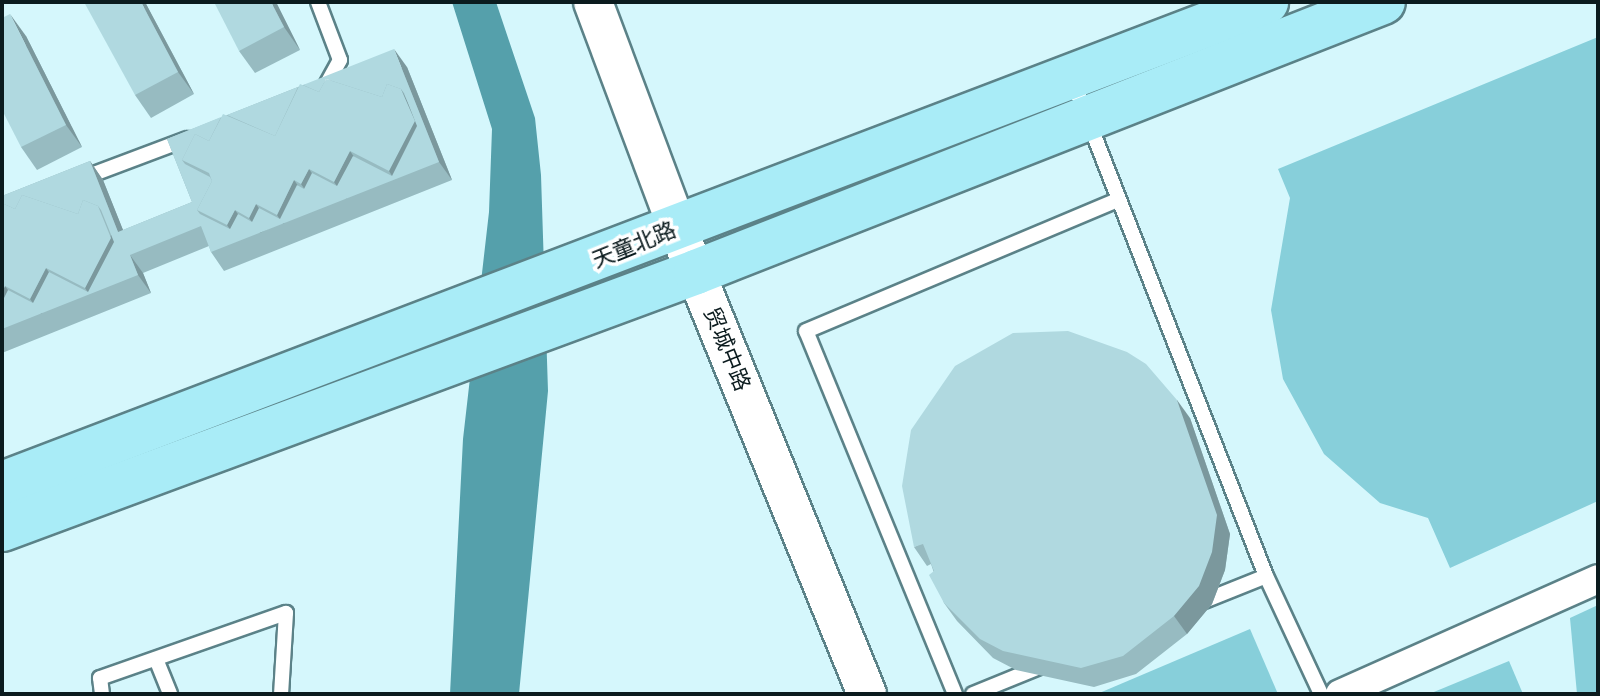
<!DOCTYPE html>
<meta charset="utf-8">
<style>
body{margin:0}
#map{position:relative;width:1600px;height:696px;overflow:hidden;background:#d5f7fc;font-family:Rubik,"Noto Sans SC",sans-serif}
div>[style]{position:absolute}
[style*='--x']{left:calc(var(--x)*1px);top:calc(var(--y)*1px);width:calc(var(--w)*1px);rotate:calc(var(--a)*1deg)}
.green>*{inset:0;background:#87cfda}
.water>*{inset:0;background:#55a0ab}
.roads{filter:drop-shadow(2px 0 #5b8288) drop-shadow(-2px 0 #5b8288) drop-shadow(0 2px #5b8288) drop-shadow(0 -2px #5b8288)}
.lane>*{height:14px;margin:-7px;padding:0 7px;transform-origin:7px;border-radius:7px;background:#fff}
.street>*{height:28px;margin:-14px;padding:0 14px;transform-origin:14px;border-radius:14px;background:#fff}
.secondary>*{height:38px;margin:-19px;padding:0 19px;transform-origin:19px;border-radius:19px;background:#fff}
.primary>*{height:44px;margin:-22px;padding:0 22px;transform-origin:22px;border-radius:22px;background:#a9ecf7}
.wall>*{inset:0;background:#97bbc1}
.shaded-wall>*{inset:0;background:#7b989d}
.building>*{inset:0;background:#b0d9e0}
span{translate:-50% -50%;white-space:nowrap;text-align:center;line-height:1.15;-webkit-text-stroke:7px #fff;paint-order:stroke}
.street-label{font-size:22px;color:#0b1b1e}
.frame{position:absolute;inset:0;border:4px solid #0b1b1e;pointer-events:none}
</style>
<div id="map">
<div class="green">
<i style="clip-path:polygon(1598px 37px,1598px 501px,1450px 568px,1428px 518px,1380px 503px,1324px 454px,1283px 379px,1271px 310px,1290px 198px,1278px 169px)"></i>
<i style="clip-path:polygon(1598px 605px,1598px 694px,1577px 694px,1570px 618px)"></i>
<i style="clip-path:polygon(1250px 629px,1278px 694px,1097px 694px)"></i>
<i style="clip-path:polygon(1509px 661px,1523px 694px,1429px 694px)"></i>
</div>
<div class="water">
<i style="clip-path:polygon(452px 2px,496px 2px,535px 118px,541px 175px,548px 391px,519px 694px,450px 694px,463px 439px,489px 212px,492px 129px)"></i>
</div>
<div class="roads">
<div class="lane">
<i style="--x:318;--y:2;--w:62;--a:69.2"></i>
<i style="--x:340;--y:60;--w:29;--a:119"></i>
<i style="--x:1072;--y:79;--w:534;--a:68.68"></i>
<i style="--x:1266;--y:576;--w:130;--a:65"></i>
<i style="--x:83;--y:178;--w:111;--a:-20.6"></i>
<i style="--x:1199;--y:603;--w:72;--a:-21.9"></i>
<i style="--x:156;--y:659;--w:38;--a:68"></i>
<i style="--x:102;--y:694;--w:16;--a:-97"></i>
<i style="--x:100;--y:678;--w:197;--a:-19.3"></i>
<i style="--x:286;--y:613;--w:81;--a:93.5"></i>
<i style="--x:955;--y:694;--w:392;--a:-112.3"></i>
<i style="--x:806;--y:331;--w:338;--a:-22.8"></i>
<i style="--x:973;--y:694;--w:74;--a:-22.1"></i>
</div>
<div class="street">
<i style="--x:1340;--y:694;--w:282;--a:-24"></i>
</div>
<div class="secondary">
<i style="--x:593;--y:2;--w:240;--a:69.5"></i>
<i style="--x:677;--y:227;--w:504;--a:67.86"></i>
</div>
<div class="primary">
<i style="--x:2;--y:484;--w:1353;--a:-20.87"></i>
<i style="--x:2;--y:529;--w:740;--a:-20.32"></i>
<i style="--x:696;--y:272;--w:738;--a:-21.46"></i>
</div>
</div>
<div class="wall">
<i style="clip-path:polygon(145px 2px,194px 94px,151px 118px,135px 95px)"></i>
<i style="clip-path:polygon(276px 2px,300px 50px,255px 73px,239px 51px)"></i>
<i style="clip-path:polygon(26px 36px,82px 147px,37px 170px,21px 147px)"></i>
<i style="clip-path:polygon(407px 67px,452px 180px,224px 271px,211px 252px,209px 246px,143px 273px,151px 293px,2px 353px,2px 196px,90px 161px,103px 180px,123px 230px,192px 202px,167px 139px,303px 85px)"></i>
<i style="clip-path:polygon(1190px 418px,1230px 534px,1225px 570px,1212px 604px,1187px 634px,1136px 674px,1094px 687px,1016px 670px,993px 658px,957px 621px,944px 603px,931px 564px,927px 566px,914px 547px)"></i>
</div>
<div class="shaded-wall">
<i style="clip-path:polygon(141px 2px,145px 2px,194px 94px,178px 72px)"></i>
<i style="clip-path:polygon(271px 2px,276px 2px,300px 50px,284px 27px)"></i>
<i style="clip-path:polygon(10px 14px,26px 36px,82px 147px,66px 125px)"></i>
<i style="clip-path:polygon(394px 49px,407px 67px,452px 180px,439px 162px)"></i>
<i style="clip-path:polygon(401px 89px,430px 144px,394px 179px,389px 171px)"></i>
<i style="clip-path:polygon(350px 151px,366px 174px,346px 199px,334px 182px)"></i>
<i style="clip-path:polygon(90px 161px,103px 180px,131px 250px,118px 232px)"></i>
<i style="clip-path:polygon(309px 169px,325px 192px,317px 207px,301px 184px)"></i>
<i style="clip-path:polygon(294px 180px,310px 203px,283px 224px,277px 215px)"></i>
<i style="clip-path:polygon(256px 204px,272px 227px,260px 233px,249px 218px)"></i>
<i style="clip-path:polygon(235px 210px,251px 232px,238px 241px,227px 225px)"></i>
<i style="clip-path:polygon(114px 229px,127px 261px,89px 294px,85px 288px)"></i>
<i style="clip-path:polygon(130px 255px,143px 273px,151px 293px,138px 275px)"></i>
<i style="clip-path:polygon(46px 268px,62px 291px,41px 314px,30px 299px)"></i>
<i style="clip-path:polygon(5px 286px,21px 308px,2px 307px,2px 292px)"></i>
<i style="clip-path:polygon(1177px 400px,1190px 418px,1230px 534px,1225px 570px,1212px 604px,1187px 634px,1174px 616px)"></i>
</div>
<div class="building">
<i style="clip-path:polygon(84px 2px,141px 2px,178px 72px,135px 95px)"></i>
<i style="clip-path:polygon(214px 2px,271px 2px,284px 27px,239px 51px)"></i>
<i style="clip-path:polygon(10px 14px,66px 125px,21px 147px,2px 110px,2px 18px)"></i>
<i style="clip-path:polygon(394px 49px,439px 162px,211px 252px,201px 226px,130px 255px,138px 275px,2px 329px,2px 302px,8px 290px,33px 303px,49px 272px,88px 292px,114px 242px,101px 210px,98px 206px,83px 200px,78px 214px,22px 195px,15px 209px,2px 203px,2px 196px,90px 161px,118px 232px,192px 202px,167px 139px,221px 117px,209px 141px,195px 134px,182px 160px,185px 164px,210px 177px,212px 181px,197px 210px,200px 214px,230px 229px,238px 214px,252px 222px,259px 208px,280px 219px,297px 185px,304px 189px,312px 173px,337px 186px,353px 156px,392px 176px,417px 126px,404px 93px,401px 89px,387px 84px,382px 97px,326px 79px,319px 92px,303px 85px)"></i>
<i style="clip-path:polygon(326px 79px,382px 97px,387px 84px,401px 89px,415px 121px,389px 171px,350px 151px,334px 182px,309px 169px,301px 184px,294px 180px,277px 215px,256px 204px,249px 218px,235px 210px,227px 225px,197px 210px,212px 181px,209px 173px,182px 160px,195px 134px,209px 141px,223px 114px,275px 136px,300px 84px,319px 92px)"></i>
<i style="clip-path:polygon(298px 87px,275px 136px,227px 115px)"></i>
<i style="clip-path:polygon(22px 195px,78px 214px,83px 200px,98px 206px,111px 238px,85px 288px,46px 268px,30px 299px,5px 286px,2px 292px,2px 203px,15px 209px)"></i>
<i style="clip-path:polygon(1068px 331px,1127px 352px,1146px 364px,1177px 400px,1217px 515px,1212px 552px,1199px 586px,1174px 616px,1123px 656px,1081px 668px,1003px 651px,980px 639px,944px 603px,929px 575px,934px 571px,923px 544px,914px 547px,902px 486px,911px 430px,955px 366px,1013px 333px)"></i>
</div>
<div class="street-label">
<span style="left:634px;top:245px;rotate:-22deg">天童北路</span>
<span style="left:727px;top:349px;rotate:68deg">贸城中路</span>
</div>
<div class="frame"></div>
</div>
